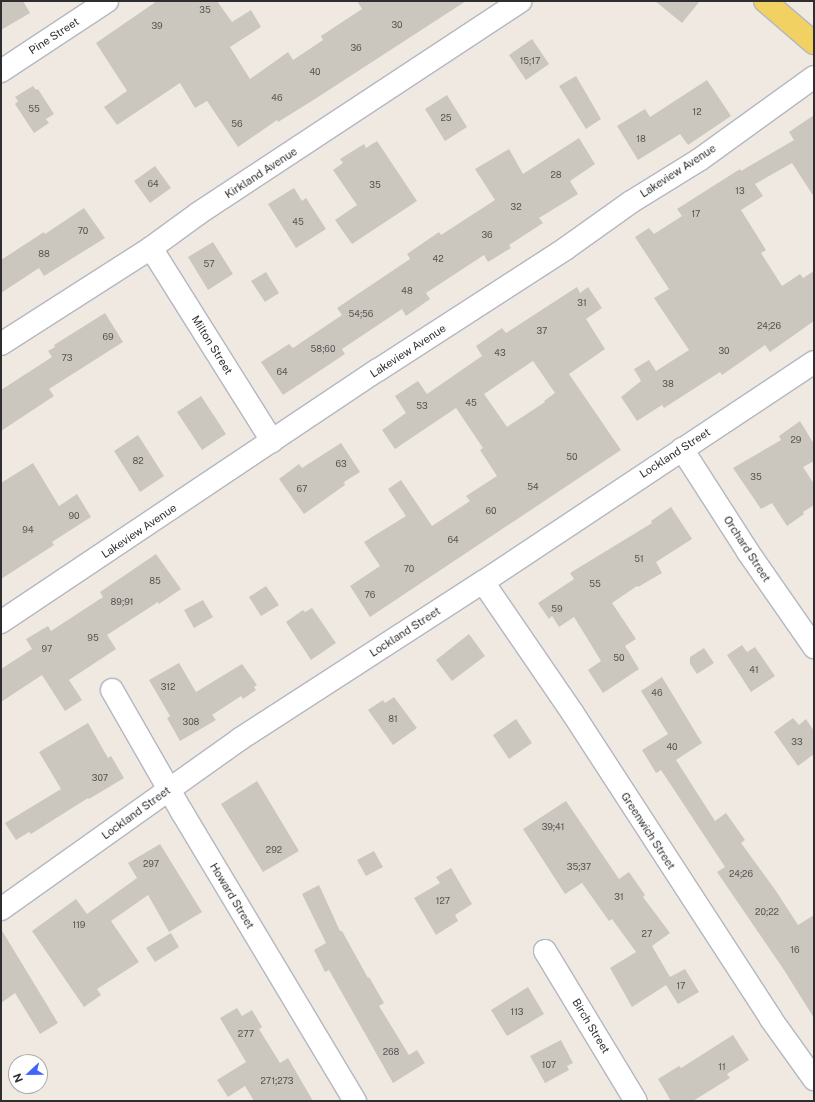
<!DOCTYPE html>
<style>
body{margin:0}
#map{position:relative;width:815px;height:1102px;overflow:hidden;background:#efe9e1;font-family:"Public Sans",sans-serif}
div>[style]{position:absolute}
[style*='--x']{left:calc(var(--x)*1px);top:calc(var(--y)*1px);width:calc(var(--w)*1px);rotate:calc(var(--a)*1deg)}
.building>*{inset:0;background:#cbc7bf}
.roads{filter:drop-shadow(1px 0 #b4b7c1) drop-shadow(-1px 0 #b4b7c1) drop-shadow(0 1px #b4b7c1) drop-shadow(0 -1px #b4b7c1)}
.minor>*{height:22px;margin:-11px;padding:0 11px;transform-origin:11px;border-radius:11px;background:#fff}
.major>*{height:22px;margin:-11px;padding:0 11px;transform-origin:11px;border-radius:11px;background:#f2d163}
span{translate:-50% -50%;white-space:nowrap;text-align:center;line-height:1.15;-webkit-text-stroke:3px #fff;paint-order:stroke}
.number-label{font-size:9px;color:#555452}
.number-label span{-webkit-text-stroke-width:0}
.street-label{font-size:11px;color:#2e2e2e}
.frame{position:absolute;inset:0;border:2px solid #2e2e2e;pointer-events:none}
.north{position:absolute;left:8px;top:1054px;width:40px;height:40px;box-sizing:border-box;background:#fff;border:1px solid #ababab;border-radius:50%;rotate:248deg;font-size:11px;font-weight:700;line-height:16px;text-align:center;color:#2e2e2e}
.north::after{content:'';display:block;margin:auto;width:14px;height:18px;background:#4264fb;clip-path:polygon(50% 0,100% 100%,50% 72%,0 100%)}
</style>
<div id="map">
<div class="building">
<i style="clip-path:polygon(1px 1px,23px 1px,30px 13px,1px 30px)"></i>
<i style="clip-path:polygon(157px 1px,217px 1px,232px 22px,251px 10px,261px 27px,230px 47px,250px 79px,288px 52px,293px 60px,323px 40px,321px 36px,362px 9px,357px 1px,466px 1px,315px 99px,278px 122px,277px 120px,238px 147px,207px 101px,195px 108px,180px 83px,117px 125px,104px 107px,127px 91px,96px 43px)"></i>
<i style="clip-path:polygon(655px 1px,700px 1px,682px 23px)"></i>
<i style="clip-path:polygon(532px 39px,549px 64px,526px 80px,509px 55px)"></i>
<i style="clip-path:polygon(576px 76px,601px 119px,586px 129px,559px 86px)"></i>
<i style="clip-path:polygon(707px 80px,731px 116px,688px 145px,680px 134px,638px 160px,617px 126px,645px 109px,650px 117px)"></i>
<i style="clip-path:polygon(33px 86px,36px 90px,38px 89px,54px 114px,46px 119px,49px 123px,34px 133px,15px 104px,18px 101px,15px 97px)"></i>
<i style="clip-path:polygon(447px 95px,467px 127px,445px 141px,425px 109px)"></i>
<i style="clip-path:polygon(814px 115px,814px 197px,792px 163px,755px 184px,763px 196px,741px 210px,766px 250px,761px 253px,782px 286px,800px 274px,803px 278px,814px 271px,814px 321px,770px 352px,765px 345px,722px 375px,720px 372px,664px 408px,662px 405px,637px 421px,621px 397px,641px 381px,634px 369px,649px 360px,656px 371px,689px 350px,654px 298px,669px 289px,635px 237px,649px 228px,654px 234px,682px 216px,677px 209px,740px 169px,741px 171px,794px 140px,789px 132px)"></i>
<i style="clip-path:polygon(579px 138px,595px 164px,570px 181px,578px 194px,539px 218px,543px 223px,509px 245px,511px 248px,488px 262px,484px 255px,426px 293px,430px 299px,406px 316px,402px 309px,342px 349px,345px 354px,283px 395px,261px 362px,289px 344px,293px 348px,342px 315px,337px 308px,410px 259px,407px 254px,439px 232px,441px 235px,495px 200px,475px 169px,509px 149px,523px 174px)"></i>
<i style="clip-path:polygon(377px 141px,417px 201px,352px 244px,335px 220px,357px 205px,333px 170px,343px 163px,340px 159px,364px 144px,366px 148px)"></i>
<i style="clip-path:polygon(155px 166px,171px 188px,150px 203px,134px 181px)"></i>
<i style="clip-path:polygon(294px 188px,302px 201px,306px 198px,326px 229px,296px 248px,268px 204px)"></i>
<i style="clip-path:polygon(84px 208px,105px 238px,44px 276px,39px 268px,1px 293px,1px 260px,44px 232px,45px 234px)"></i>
<i style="clip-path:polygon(213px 242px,233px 274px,208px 290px,188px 257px)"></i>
<i style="clip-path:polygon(266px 272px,279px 293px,265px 302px,251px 281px)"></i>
<i style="clip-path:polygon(evenodd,577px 287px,580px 293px,588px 287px,602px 308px,586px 319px,605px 349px,569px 374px,621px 450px,370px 617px,350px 586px,380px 566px,364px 542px,406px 516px,388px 489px,401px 480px,432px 526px,470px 501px,466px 496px,497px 476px,480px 450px,483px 448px,456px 408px,395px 449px,382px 430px,406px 413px,395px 396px,418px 381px,427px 394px,482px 356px,476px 346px,502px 328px,506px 333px,577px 287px,533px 361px,555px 393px,544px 401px,545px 402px,507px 427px,484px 394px,533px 361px)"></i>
<i style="clip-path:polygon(105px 313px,123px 342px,49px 389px,54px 396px,1px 431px,1px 390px,52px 357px,48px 351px,55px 347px,54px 345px)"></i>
<i style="clip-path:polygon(201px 396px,226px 434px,202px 450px,177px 412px)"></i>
<i style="clip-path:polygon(800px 421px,814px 444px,814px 461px,803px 467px,814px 484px,814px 505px,803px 512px,804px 514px,787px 526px,772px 503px,761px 509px,733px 468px,781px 440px,779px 436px)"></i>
<i style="clip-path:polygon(138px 435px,164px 476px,140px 492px,114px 451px)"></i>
<i style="clip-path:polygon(341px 443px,360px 472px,344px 482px,345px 485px,304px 514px,279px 479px,299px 464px,302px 468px)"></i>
<i style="clip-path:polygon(33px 463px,59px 506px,77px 494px,91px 517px,52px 542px,54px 545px,1px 579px,1px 483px)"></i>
<i style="clip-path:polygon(671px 507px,692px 539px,656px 562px,662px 573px,638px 587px,637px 586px,612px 603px,636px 639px,625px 646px,639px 669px,603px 693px,588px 670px,601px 661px,574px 617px,559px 627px,552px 616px,549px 619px,538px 603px,574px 579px,570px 573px,652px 523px,651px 521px)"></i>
<i style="clip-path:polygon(156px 554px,181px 589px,159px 604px,158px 602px,107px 635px,116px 649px,69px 680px,82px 700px,65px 711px,42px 675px,1px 702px,1px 669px,32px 649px,26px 639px,48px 626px,51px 631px,103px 597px,100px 592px)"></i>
<i style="clip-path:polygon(266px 586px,279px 605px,261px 616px,249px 597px)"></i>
<i style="clip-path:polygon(203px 600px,213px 617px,194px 628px,184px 610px)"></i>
<i style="clip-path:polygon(312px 608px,336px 643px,311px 660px,286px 622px,303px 610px,305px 612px)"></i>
<i style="clip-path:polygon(469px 634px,485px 656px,452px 681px,436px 660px)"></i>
<i style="clip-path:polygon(742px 645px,747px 652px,755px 647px,775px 676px,751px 692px,727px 655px)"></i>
<i style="clip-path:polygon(704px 648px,714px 663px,697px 674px,690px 664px,690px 657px)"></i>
<i style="clip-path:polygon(179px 663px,196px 692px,242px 664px,257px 685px,254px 687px,256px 690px,243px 699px,241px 696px,212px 715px,216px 720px,180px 741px,167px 718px,170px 716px,149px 680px)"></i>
<i style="clip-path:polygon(662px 677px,702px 743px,676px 760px,715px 821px,726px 813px,745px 840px,741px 843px,776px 891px,798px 925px,814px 915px,814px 1018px,784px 970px,717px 872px,725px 867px,661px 770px,656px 773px,642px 750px,668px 734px,641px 691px)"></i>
<i style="clip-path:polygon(394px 697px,417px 728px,393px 745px,368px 710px,383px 700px,385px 703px)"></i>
<i style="clip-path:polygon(793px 718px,799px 725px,806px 719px,814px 731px,814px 754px,798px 766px,774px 732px)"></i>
<i style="clip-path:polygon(516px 719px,532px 743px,509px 759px,493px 735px)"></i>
<i style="clip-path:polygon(88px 723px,108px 758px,111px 756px,124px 778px,89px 799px,88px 798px,31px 834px,29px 832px,16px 840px,5px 823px,61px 789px,39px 752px)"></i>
<i style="clip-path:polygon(257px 781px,299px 851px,263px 872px,221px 804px)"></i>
<i style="clip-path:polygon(566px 801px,619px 879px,629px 872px,645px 895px,643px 897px,670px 933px,652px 946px,670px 977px,685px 969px,699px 992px,678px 1004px,666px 985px,632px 1007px,610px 968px,636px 952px,612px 919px,609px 921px,582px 883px,565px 894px,523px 829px)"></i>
<i style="clip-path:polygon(160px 844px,202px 912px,169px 932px,148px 895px,111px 921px,139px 962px,97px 989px,101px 995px,84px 1007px,32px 931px,76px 899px,87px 914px,137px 878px,128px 863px)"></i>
<i style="clip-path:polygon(374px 851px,383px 867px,366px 876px,357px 860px)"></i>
<i style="clip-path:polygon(451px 868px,472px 904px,455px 915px,458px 921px,436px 935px,414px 898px,440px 883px,436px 877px)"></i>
<i style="clip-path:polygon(319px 885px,340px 931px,342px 931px,368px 978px,369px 977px,384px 1003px,379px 1006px,409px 1055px,417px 1050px,425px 1063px,393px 1083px,329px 970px,325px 972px,314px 950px,326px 943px,302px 894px)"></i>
<i style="clip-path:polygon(1px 929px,58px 1023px,40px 1034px,15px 993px,1px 1003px)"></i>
<i style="clip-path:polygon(171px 933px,179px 947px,155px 962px,146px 948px)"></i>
<i style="clip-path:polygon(528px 987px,544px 1014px,507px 1036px,491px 1010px)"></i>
<i style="clip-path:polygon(237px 1008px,242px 1016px,252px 1010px,262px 1027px,259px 1029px,280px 1063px,288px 1058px,313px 1101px,254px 1101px,245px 1086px,228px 1097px,217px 1080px,246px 1062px,220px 1018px)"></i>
<i style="clip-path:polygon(733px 1035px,749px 1060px,727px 1074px,730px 1078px,693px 1101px,671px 1101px,658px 1079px,679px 1066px,681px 1068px)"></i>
<i style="clip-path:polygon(561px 1040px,573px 1063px,567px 1066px,569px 1070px,545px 1083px,530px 1056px)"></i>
</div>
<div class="roads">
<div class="minor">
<i style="--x:1;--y:71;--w:127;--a:-33.4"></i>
<i style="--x:151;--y:248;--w:228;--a:57.9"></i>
<i style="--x:1;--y:344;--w:178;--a:-32.6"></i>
<i style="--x:151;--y:248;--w:59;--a:-36.1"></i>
<i style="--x:199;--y:213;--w:385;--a:-33.4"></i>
<i style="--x:682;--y:449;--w:122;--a:57.3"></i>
<i style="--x:748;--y:552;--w:116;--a:55.2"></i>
<i style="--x:483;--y:582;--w:158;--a:55.6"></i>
<i style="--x:572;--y:712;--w:366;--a:57"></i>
<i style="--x:771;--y:1019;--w:74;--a:54.4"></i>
<i style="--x:1;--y:622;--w:453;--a:-33.8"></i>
<i style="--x:378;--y:370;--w:223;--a:-32.9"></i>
<i style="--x:565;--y:249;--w:81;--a:-35.5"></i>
<i style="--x:631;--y:202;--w:80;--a:-31.7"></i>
<i style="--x:699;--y:160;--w:142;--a:-35.8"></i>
<i style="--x:112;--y:690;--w:141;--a:60.2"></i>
<i style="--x:182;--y:812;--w:337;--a:59.1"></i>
<i style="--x:1;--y:909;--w:293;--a:-35.4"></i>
<i style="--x:240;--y:739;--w:289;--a:-32.9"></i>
<i style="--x:483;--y:582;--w:397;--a:-33.6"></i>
<i style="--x:545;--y:951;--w:175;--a:58.8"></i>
</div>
<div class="major">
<i style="--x:765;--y:1;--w:65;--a:40.6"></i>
</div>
</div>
<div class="number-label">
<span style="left:205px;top:10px">35</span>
<span style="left:397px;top:25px">30</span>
<span style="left:157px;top:26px">39</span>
<span style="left:356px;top:48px">36</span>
<span style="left:530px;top:61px">15;17</span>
<span style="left:315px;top:72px">40</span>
<span style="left:277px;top:98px">46</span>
<span style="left:34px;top:109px">55</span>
<span style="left:697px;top:112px">12</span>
<span style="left:446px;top:118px">25</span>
<span style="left:237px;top:124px">56</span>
<span style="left:641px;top:139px">18</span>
<span style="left:556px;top:175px">28</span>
<span style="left:153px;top:184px">64</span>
<span style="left:375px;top:185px">35</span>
<span style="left:740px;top:191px">13</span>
<span style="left:516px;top:207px">32</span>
<span style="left:696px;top:214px">17</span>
<span style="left:298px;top:222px">45</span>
<span style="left:83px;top:231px">70</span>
<span style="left:487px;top:235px">36</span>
<span style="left:44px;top:254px">88</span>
<span style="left:438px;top:259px">42</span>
<span style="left:209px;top:264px">57</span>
<span style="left:407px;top:291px">48</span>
<span style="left:582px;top:303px">31</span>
<span style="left:361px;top:314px">54;56</span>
<span style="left:769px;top:326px">24;26</span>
<span style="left:542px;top:331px">37</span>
<span style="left:108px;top:337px">69</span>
<span style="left:323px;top:349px">58;60</span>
<span style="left:724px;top:351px">30</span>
<span style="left:500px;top:353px">43</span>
<span style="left:67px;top:358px">73</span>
<span style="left:282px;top:372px">64</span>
<span style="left:668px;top:384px">38</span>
<span style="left:471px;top:403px">45</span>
<span style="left:422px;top:406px">53</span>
<span style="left:796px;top:440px">29</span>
<span style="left:572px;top:457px">50</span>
<span style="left:138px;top:461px">82</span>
<span style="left:341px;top:464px">63</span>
<span style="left:756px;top:477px">35</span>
<span style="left:533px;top:487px">54</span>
<span style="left:302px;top:489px">67</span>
<span style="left:491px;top:511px">60</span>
<span style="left:74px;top:516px">90</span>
<span style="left:28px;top:530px">94</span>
<span style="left:453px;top:540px">64</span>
<span style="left:639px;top:559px">51</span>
<span style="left:409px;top:569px">70</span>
<span style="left:155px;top:581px">85</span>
<span style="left:595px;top:584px">55</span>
<span style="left:370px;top:595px">76</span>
<span style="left:122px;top:602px">89;91</span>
<span style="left:557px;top:609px">59</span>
<span style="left:93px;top:638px">95</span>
<span style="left:47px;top:649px">97</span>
<span style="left:619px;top:658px">50</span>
<span style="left:754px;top:670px">41</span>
<span style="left:168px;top:687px">312</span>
<span style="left:657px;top:693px">46</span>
<span style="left:393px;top:719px">81</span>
<span style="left:191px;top:722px">308</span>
<span style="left:797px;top:742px">33</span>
<span style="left:672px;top:747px">40</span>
<span style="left:100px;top:778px">307</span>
<span style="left:553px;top:827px">39;41</span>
<span style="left:274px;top:850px">292</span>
<span style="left:151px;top:864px">297</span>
<span style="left:579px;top:867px">35;37</span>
<span style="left:741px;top:874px">24;26</span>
<span style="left:619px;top:897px">31</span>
<span style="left:443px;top:901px">127</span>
<span style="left:767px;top:912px">20;22</span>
<span style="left:79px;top:925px">119</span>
<span style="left:647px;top:934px">27</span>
<span style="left:795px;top:950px">16</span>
<span style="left:681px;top:986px">17</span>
<span style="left:517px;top:1012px">113</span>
<span style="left:246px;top:1034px">277</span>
<span style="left:391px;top:1052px">268</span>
<span style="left:549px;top:1065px">107</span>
<span style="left:722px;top:1067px">11</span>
<span style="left:277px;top:1081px">271;273</span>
</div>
<div class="street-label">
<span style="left:54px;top:36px;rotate:-33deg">Pine Street</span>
<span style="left:678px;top:171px;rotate:-33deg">Lakeview Avenue</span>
<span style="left:261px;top:173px;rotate:-33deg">Kirkland Avenue</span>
<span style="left:212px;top:345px;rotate:58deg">Milton Street</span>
<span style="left:408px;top:351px;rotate:-33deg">Lakeview Avenue</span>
<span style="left:675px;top:453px;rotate:-33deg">Lockland Street</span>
<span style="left:139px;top:531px;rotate:-34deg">Lakeview Avenue</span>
<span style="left:747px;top:549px;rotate:57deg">Orchard Street</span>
<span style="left:405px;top:632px;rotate:-33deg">Lockland Street</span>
<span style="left:136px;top:813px;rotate:-36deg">Lockland Street</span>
<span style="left:648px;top:831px;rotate:57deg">Greenwich Street</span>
<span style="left:232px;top:896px;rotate:59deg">Howard Street</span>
<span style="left:591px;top:1026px;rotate:59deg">Birch Street</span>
</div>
<div class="frame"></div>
<div class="north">N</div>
</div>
